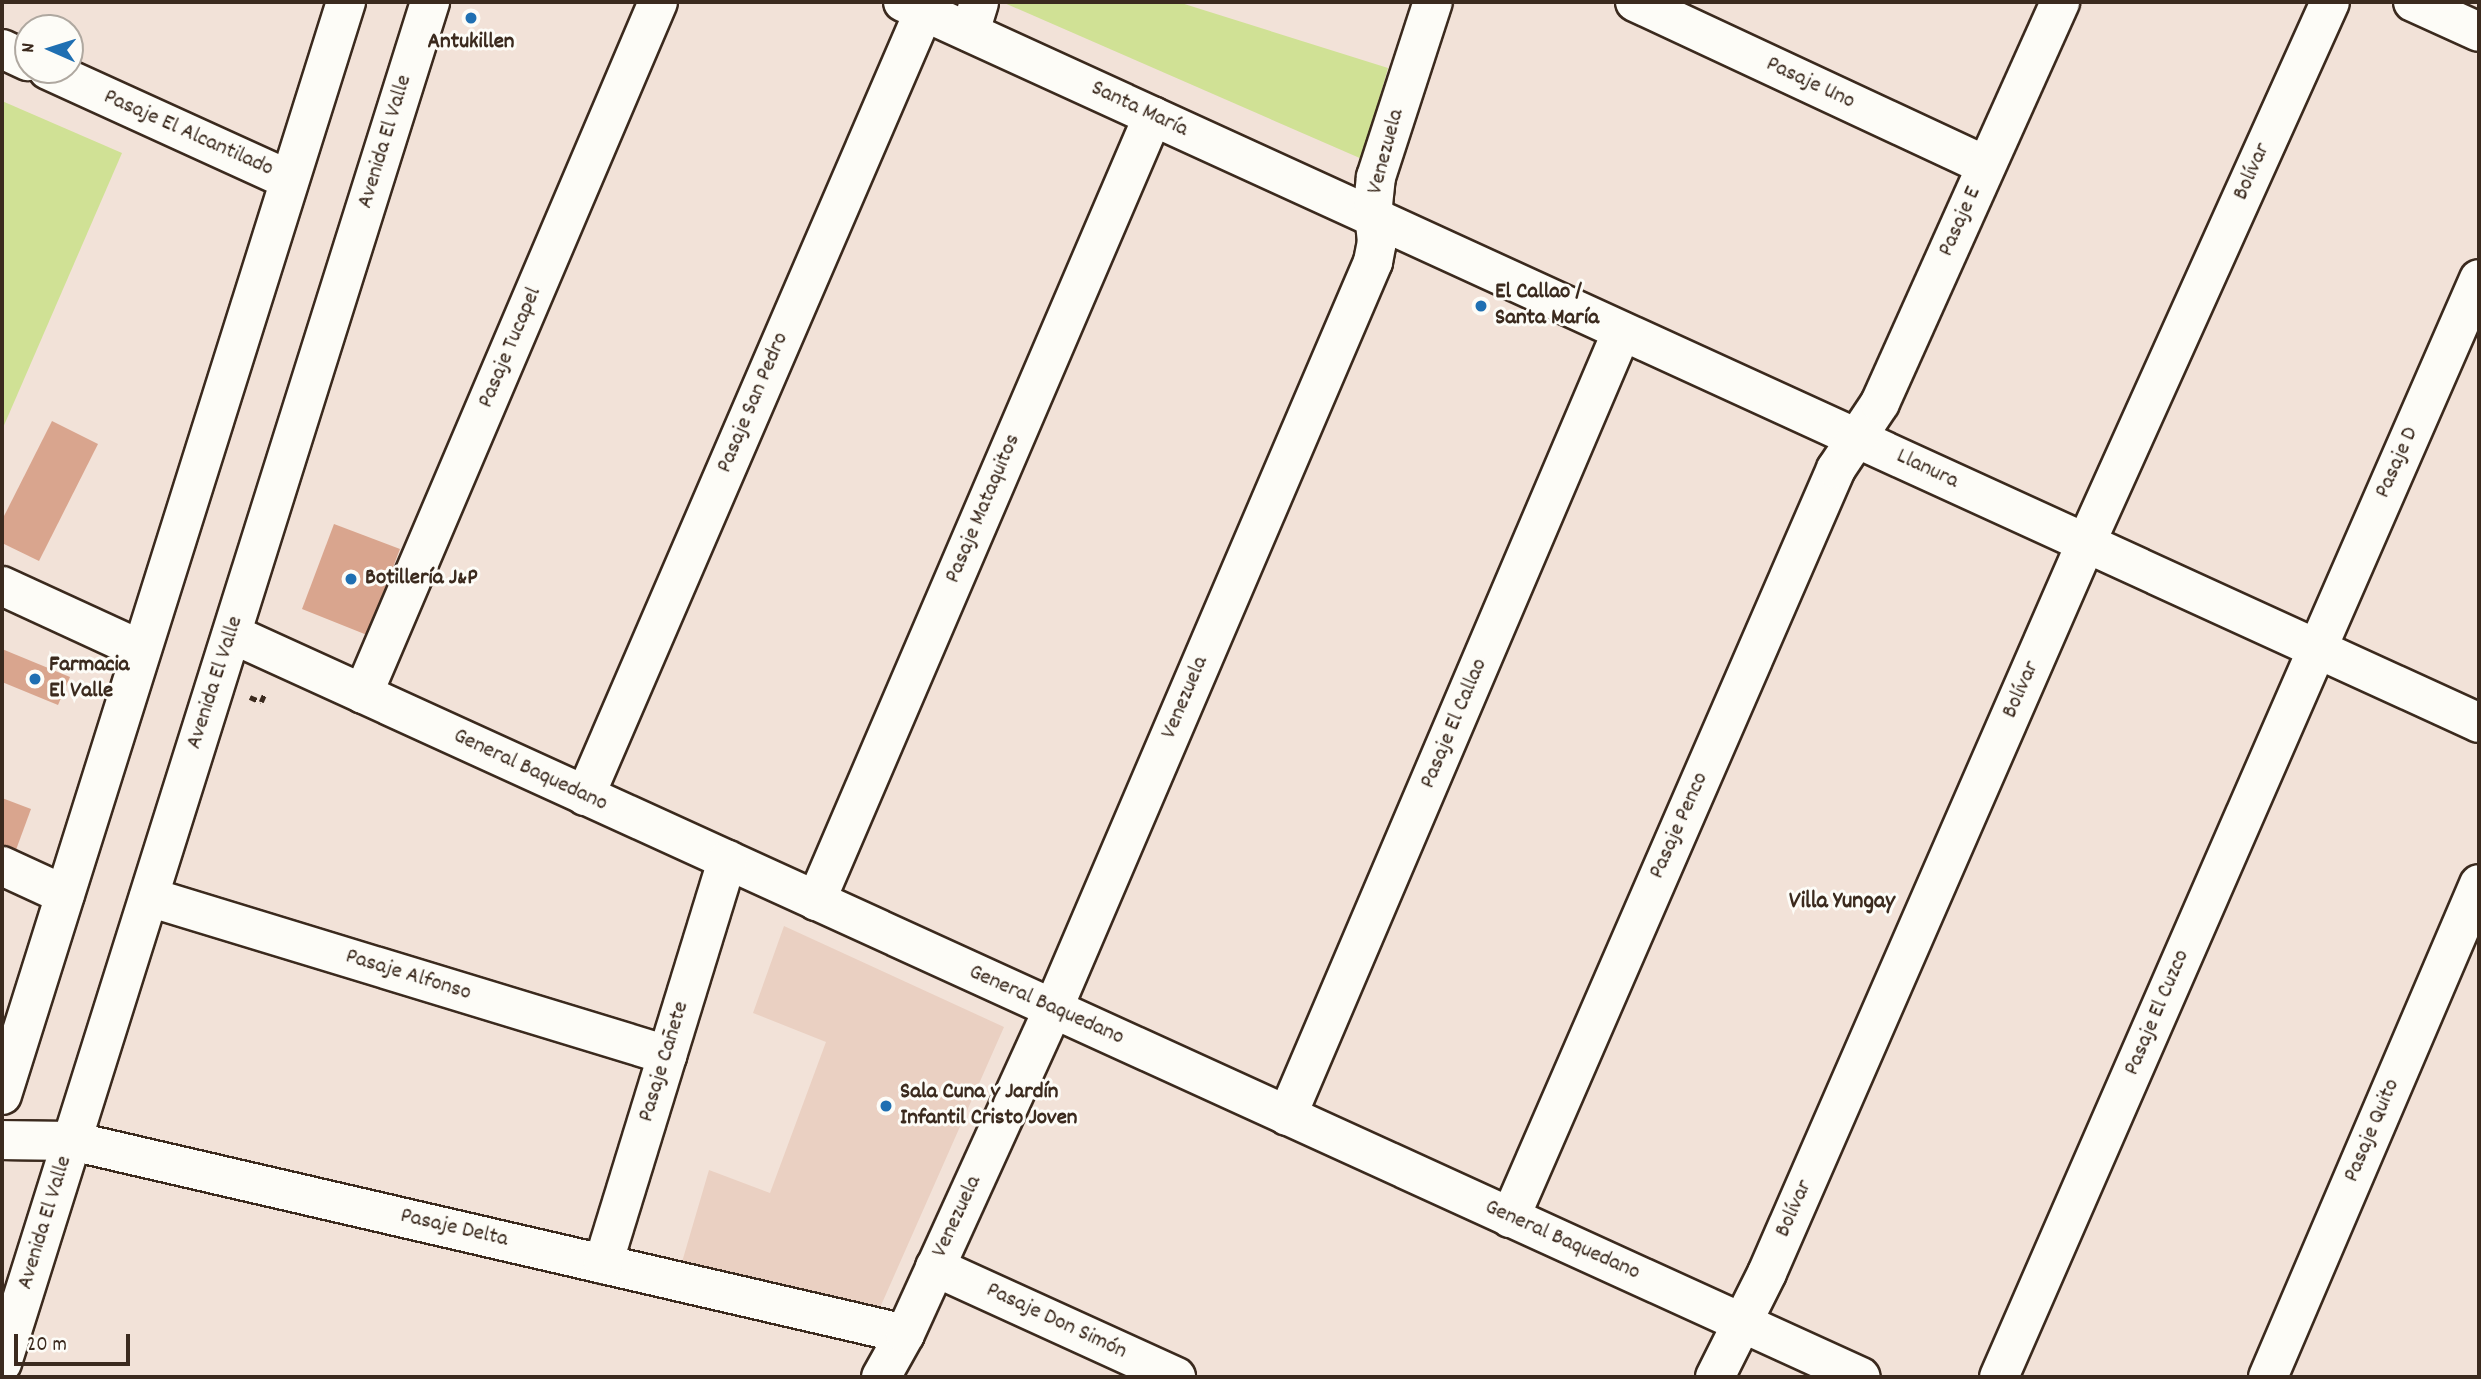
<!DOCTYPE html>
<meta charset="utf-8">
<style>
body{margin:0}
#map{position:relative;width:2481px;height:1379px;overflow:hidden;background:#f2e2d8;font-family:Dekko,sans-serif}
div>[style]{position:absolute}
[style*='--x']{left:calc(var(--x)*1px);top:calc(var(--y)*1px);width:calc(var(--w)*1px);rotate:calc(var(--a)*1deg)}
.built>*{inset:0;background:#ead0c2}
.green>*{inset:0;background:#d0e195}
.building>*{inset:0;background:#d9a58e}
.path>*{height:4.5px;margin-top:-2.25px;transform-origin:0;background:repeating-linear-gradient(90deg,#3b2a1e 0 7px,transparent 0 12px)}
.roads{filter:drop-shadow(2px 0 #3b2a1e) drop-shadow(-2px 0 #3b2a1e) drop-shadow(0 2px #3b2a1e) drop-shadow(0 -2px #3b2a1e)}
.minor>*{height:38px;margin:-19px;padding:0 19px;transform-origin:19px;border-radius:19px;background:#fdfcf7}
.tertiary>*{height:38px;margin:-19px;padding:0 19px;transform-origin:19px;border-radius:19px;background:#fdfcf7}
.dots>*{width:19px;height:19px;translate:-50% -50%;box-sizing:border-box;border:4px solid #fdfcf7;border-radius:50%}
span{translate:-50% -50%;white-space:nowrap;text-align:center;line-height:1.15;-webkit-text-stroke:6px #fdfcf7;paint-order:stroke}
.poi-label{font-size:23px;color:#3b2a1e;font-weight:700}
.left{translate:0 -50%;text-align:left}
.street-label{font-size:23px;color:#3b2a1e}
.neighbourhood-label{font-size:24px;color:#3b2a1e;font-weight:700}
.frame{position:absolute;inset:0;border:4px solid #3b2a1e;pointer-events:none}
.north{position:absolute;left:14px;top:14px;width:70px;height:70px;box-sizing:border-box;background:#fdfcf7;border:2px solid #afa8a0;border-radius:50%;rotate:273deg;font-size:19px;font-weight:700;line-height:28px;text-align:center;color:#3b2a1e}
.north::after{content:'';display:block;margin:auto;width:24px;height:32px;background:#1f6fb2;clip-path:polygon(50% 0,100% 100%,50% 72%,0 100%)}
.scale{position:absolute;left:14px;top:1334px;width:116px;height:32px;box-sizing:border-box;border:4px solid #3b2a1e;border-top:0;padding-left:9px;font-size:21px;line-height:24px;white-space:nowrap;color:#3b2a1e;-webkit-text-stroke:5px #fdfcf7;paint-order:stroke}
</style>
<div id="map">
<div class="built">
<i style="clip-path:polygon(784px 926px,1004px 1027px,879px 1310px,682px 1262px,709px 1170px,770px 1193px,826px 1042px,753px 1013px)"></i>
</div>
<div class="green">
<i style="clip-path:polygon(1002px 2px,1178px 2px,1388px 68px,1362px 159px)"></i>
<i style="clip-path:polygon(2px 101px,122px 153px,2px 430px)"></i>
</div>
<div class="building">
<i style="clip-path:polygon(52px 421px,98px 444px,39px 561px,2px 543px,2px 520px)"></i>
<i style="clip-path:polygon(334px 524px,400px 549px,367px 635px,302px 609px)"></i>
<i style="clip-path:polygon(2px 649px,70px 677px,58px 705px,2px 682px)"></i>
<i style="clip-path:polygon(2px 798px,31px 809px,13px 858px,2px 853px)"></i>
</div>
<div class="path">
<i style="--x:250;--y:697;--w:12;--a:24"></i>
<i style="--x:261;--y:702;--w:10;--a:-66"></i>
</div>
<div class="roads">
<div class="minor">
<i style="--x:903;--y:2;--w:1733;--a:24.58"></i>
<i style="--x:1635;--y:2;--w:387;--a:25"></i>
<i style="--x:2413;--y:2;--w:72;--a:24.4"></i>
<i style="--x:970;--y:32;--w:31;--a:-73"></i>
<i style="--x:2;--y:49;--w:29;--a:25"></i>
<i style="--x:48;--y:70;--w:265;--a:24.5"></i>
<i style="--x:2;--y:586;--w:153;--a:24.7"></i>
<i style="--x:232;--y:634;--w:1790;--a:24.52"></i>
<i style="--x:363;--y:694;--w:752;--a:-66.91"></i>
<i style="--x:585;--y:796;--w:855;--a:-66.64"></i>
<i style="--x:2;--y:866;--w:69;--a:24.7"></i>
<i style="--x:149;--y:897;--w:542;--a:16.96"></i>
<i style="--x:816;--y:901;--w:854;--a:-66.77"></i>
<i style="--x:1287;--y:1116;--w:853;--a:-66.89"></i>
<i style="--x:2;--y:1140;--w:70;--a:0.8"></i>
<i style="--x:72;--y:1141;--w:855;--a:13.04"></i>
<i style="--x:1510;--y:1218;--w:817;--a:-66.48"></i>
<i style="--x:1836;--y:469;--w:79;--a:-56.3"></i>
<i style="--x:1880;--y:403;--w:440;--a:-65.8"></i>
<i style="--x:603;--y:1264;--w:423;--a:-72.9"></i>
<i style="--x:935;--y:1267;--w:265;--a:24.5"></i>
<i style="--x:881;--y:1377;--w:49;--a:-60.8"></i>
<i style="--x:905;--y:1334;--w:357;--a:-65.5"></i>
<i style="--x:1053;--y:1009;--w:813;--a:-66.81"></i>
<i style="--x:1373;--y:262;--w:20;--a:-79"></i>
<i style="--x:1377;--y:242;--w:37;--a:-96"></i>
<i style="--x:1373;--y:205;--w:28;--a:-84"></i>
<i style="--x:1376;--y:177;--w:184;--a:-72"></i>
<i style="--x:1715;--y:1377;--w:116;--a:-63.4"></i>
<i style="--x:1767;--y:1273;--w:797;--a:-66.4"></i>
<i style="--x:2086;--y:543;--w:593;--a:-65.72"></i>
<i style="--x:1999;--y:1377;--w:1198;--a:-66.39"></i>
<i style="--x:2268;--y:1377;--w:536;--a:-66.83"></i>
</div>
<div class="tertiary">
<i style="--x:2;--y:1095;--w:1146;--a:-72.53"></i>
<i style="--x:2;--y:1363;--w:1427;--a:-72.54"></i>
</div>
</div>
<div class="dots">
<i style="left:471px;top:18px;background:#1f6fb2"></i>
<i style="left:1481px;top:306px;background:#1f6fb2"></i>
<i style="left:351px;top:579px;background:#1f6fb2"></i>
<i style="left:35px;top:679px;background:#1f6fb2"></i>
<i style="left:886px;top:1106px;background:#1f6fb2"></i>
</div>
<div class="poi-label">
<span style="left:471px;top:43px">Antukillen</span>
<span class="left" style="left:1495px;top:306px">El Callao /<br>Santa María</span>
<span class="left" style="left:365px;top:579px">Botillería J&amp;P</span>
<span class="left" style="left:49px;top:679px">Farmacia<br>El Valle</span>
<span class="left" style="left:900px;top:1106px">Sala Cuna y Jardín<br>Infantil Cristo Joven</span>
</div>
<div class="street-label">
<span style="left:1810px;top:84px;rotate:25deg">Pasaje Uno</span>
<span style="left:1139px;top:110px;rotate:25deg">Santa María</span>
<span style="left:188px;top:134px;rotate:24deg">Pasaje El Alcantilado</span>
<span style="left:386px;top:142px;rotate:-73deg">Avenida El Valle</span>
<span style="left:1387px;top:152px;rotate:-75deg">Venezuela</span>
<span style="left:2253px;top:172px;rotate:-66deg">Bolívar</span>
<span style="left:1961px;top:222px;rotate:-66deg">Pasaje E</span>
<span style="left:511px;top:348px;rotate:-67deg">Pasaje Tucapel</span>
<span style="left:754px;top:403px;rotate:-67deg">Pasaje San Pedro</span>
<span style="left:2398px;top:463px;rotate:-66deg">Pasaje D</span>
<span style="left:1927px;top:470px;rotate:25deg">Llanura</span>
<span style="left:984px;top:509px;rotate:-67deg">Pasaje Mataquitos</span>
<span style="left:216px;top:683px;rotate:-72deg">Avenida El Valle</span>
<span style="left:2022px;top:690px;rotate:-66deg">Bolívar</span>
<span style="left:1186px;top:698px;rotate:-67deg">Venezuela</span>
<span style="left:1455px;top:724px;rotate:-67deg">Pasaje El Callao</span>
<span style="left:530px;top:771px;rotate:25deg">General Baquedano</span>
<span style="left:1680px;top:826px;rotate:-66deg">Pasaje Penco</span>
<span style="left:408px;top:976px;rotate:17deg">Pasaje Alfonso</span>
<span style="left:1046px;top:1006px;rotate:24deg">General Baquedano</span>
<span style="left:2158px;top:1013px;rotate:-67deg">Pasaje El Cuzco</span>
<span style="left:665px;top:1062px;rotate:-73deg">Pasaje Cañete</span>
<span style="left:2373px;top:1131px;rotate:-67deg">Pasaje Quito</span>
<span style="left:1795px;top:1209px;rotate:-66deg">Bolívar</span>
<span style="left:958px;top:1217px;rotate:-65deg">Venezuela</span>
<span style="left:46px;top:1223px;rotate:-73deg">Avenida El Valle</span>
<span style="left:454px;top:1229px;rotate:13deg">Pasaje Delta</span>
<span style="left:1562px;top:1241px;rotate:24deg">General Baquedano</span>
<span style="left:1056px;top:1322px;rotate:25deg">Pasaje Don Simón</span>
</div>
<div class="neighbourhood-label">
<span style="left:1842px;top:903px">Villa Yungay</span>
</div>
<div class="frame"></div>
<div class="north">N</div>
<div class="scale">20 m</div>
</div>
